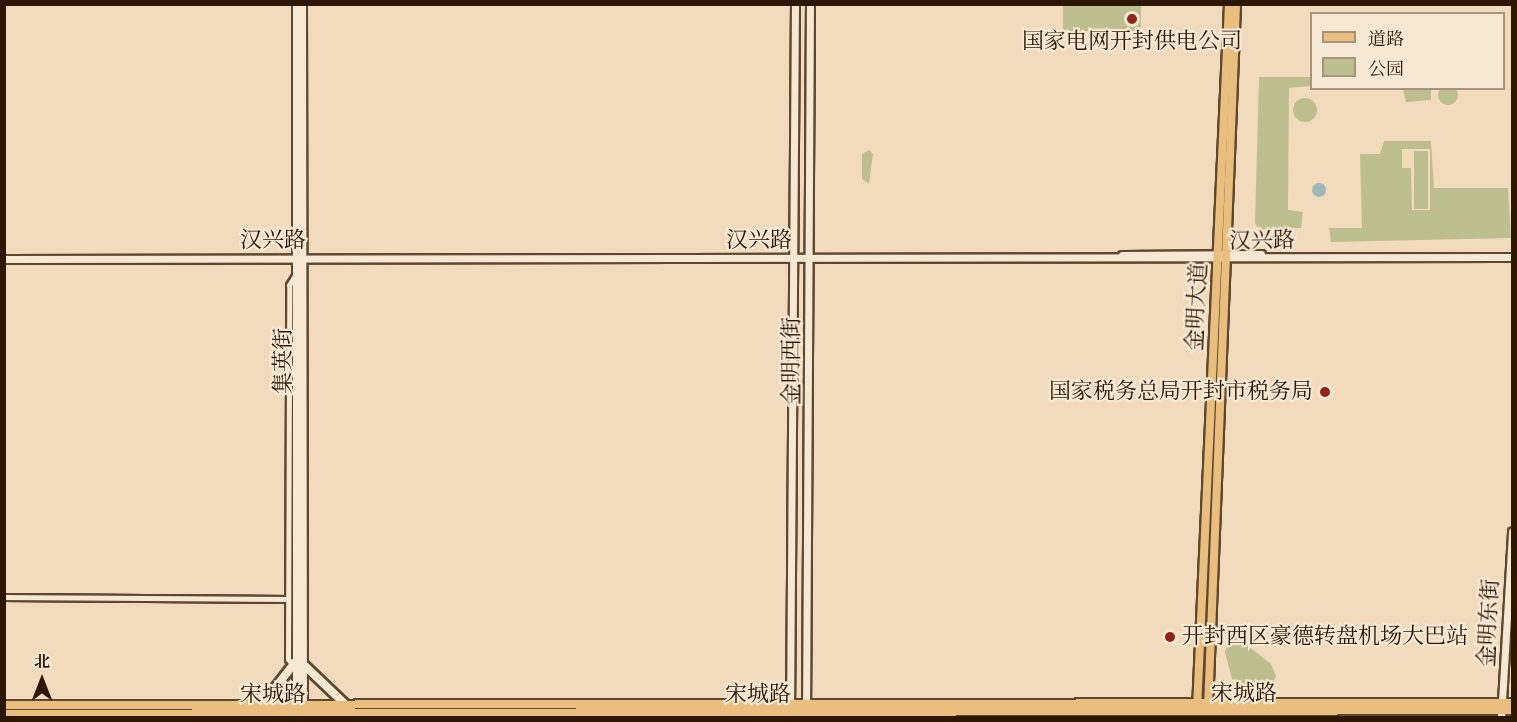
<!DOCTYPE html>
<meta charset="utf-8">
<style>
body{margin:0}
#map{position:relative;width:1517px;height:722px;overflow:hidden;background:#f2dbbd;font-family:"IM FELL Double Pica","Noto Serif SC",serif}
div>[style]{position:absolute}
[style*='--x']{left:calc(var(--x)*1px);top:calc(var(--y)*1px);width:calc(var(--w)*1px);rotate:calc(var(--a)*1deg)}
.green>*{inset:0;background:#bebf8e}
.round{border-radius:50%}
.water>*{inset:0;background:#9db9b9}
.roads{filter:drop-shadow(2px 0 #5e472f) drop-shadow(-2px 0 #5e472f) drop-shadow(0 2px #5e472f) drop-shadow(0 -2px #5e472f)}
.minor>*{height:5px;margin:-2.5px;padding:0 2.5px;transform-origin:2.5px;border-radius:2.5px;background:#f7e8d4}
.tertiary>*{height:7px;margin:-3.5px;padding:0 3.5px;transform-origin:3.5px;border-radius:3.5px;background:#f7e8d4}
.secondary>*{height:8px;margin:-4px;padding:0 4px;transform-origin:4px;border-radius:4px;background:#f7e8d4}
.primary>*{height:8px;margin:-4px;padding:0 4px;transform-origin:4px;border-radius:4px;background:#e9be7e}
.dots>*{width:16px;height:16px;translate:-50% -50%;box-sizing:border-box;border:3px solid #f7e8d4;border-radius:50%}
span{translate:-50% -50%;white-space:nowrap;text-align:center;line-height:1.15;-webkit-text-stroke:4.5px #f7e8d4;paint-order:stroke}
.poi-label{font-size:22px;color:#2c1600}
.right{translate:-100% -50%;text-align:right}
.left{translate:0 -50%;text-align:left}
.street-label{font-size:22px;color:#2c1600}
.frame{position:absolute;inset:0;border:6px solid #2c1600;pointer-events:none}
.legend{position:absolute;left:1310px;top:12px;width:195px;height:78px;box-sizing:border-box;background:#f7e8d4;border:2px solid #a6947f;margin:0;padding:8px 10px;list-style:none;font-size:18px;color:#2c1600}
.legend li{display:flex;align-items:center;gap:12px;height:30px}
.legend b{width:30px;border:2px solid #a6947f}
.north{position:absolute;left:12px;top:650px;width:60px;height:60px;-webkit-text-stroke:4px #f7e8d4;paint-order:stroke;rotate:0deg;font-size:16px;font-weight:700;line-height:24px;text-align:center;color:#2c1600}
.north::after{content:'';display:block;margin:auto;width:21px;height:27px;background:#2c1600;clip-path:polygon(50% 0,100% 100%,50% 72%,0 100%)}
</style>
<div id="map">
<div class="green">
<i style="clip-path:polygon(1063px 5px,1141px 5px,1141px 31px,1063px 31px)"></i>
<i style="clip-path:polygon(1259px 77px,1311px 77px,1311px 86px,1289px 88px,1288px 210px,1303px 212px,1301px 228px,1259px 229px,1255px 223px)"></i>
<i class="round" style="left:1438px;top:85px;width:20px;height:20px"></i>
<i style="clip-path:polygon(1403px 89px,1431px 89px,1431px 100px,1406px 102px)"></i>
<i class="round" style="left:1293px;top:98px;width:24px;height:24px"></i>
<i style="clip-path:polygon(evenodd,1384px 141px,1431px 141px,1434px 188px,1508px 188px,1511px 238px,1331px 242px,1329px 228px,1362px 228px,1360px 154px,1380px 154px,1384px 141px,1402px 149px,1430px 149px,1430px 210px,1412px 210px,1411px 168px,1402px 168px,1402px 149px)"></i>
<i style="clip-path:polygon(869px 150px,873px 154px,869px 184px,862px 179px,862px 154px)"></i>
<i style="clip-path:polygon(1414px 151px,1428px 151px,1428px 209px,1414px 209px)"></i>
<i style="clip-path:polygon(1237px 637px,1271px 664px,1276px 676px,1272px 686px,1250px 688px,1232px 679px,1225px 652px,1228px 642px)"></i>
</div>
<div class="water">
<i class="round" style="left:1312px;top:183px;width:14px;height:14px"></i>
</div>
<div class="roads">
<div class="minor">
<i style="--x:4;--y:597;--w:284;--a:0.4"></i>
<i style="--x:295;--y:668;--w:11;--a:-128"></i>
<i style="--x:288;--y:659;--w:374;--a:-89.8"></i>
<i style="--x:289;--y:285;--w:13;--a:-58"></i>
</div>
<div class="tertiary">
<i style="--x:1122;--y:255;--w:139;--a:-0.4"></i>
<i style="--x:4;--y:259;--w:1508;--a:-0.08"></i>
<i style="--x:790;--y:718;--w:714;--a:-89.6"></i>
<i style="--x:806;--y:718;--w:714;--a:-89.68"></i>
<i style="--x:1501;--y:718;--w:187;--a:-86.6"></i>
</div>
<div class="secondary">
<i style="--x:297;--y:4;--w:714;--a:90"></i>
<i style="--x:302;--y:4;--w:714;--a:89.92"></i>
<i style="--x:304;--y:665;--w:59;--a:43.6"></i>
<i style="--x:249;--y:705;--w:31;--a:-33"></i>
<i style="--x:275;--y:688;--w:34;--a:-52"></i>
</div>
<div class="primary">
<i style="--x:4;--y:705;--w:1508;--a:-0.08"></i>
<i style="--x:1208;--y:708;--w:705;--a:-87.72"></i>
<i style="--x:1197;--y:709;--w:706;--a:-87.4"></i>
<i style="--x:4;--y:714;--w:1508;--a:-0.15"></i>
</div>
</div>
<div class="dots">
<i style="left:1132px;top:19px;background:#8f2418"></i>
<i style="left:1325px;top:392px;background:#8f2418"></i>
<i style="left:1170px;top:637px;background:#8f2418"></i>
</div>
<div class="poi-label">
<span style="left:1132px;top:42px">国家电网开封供电公司</span>
<span class="right" style="left:1313px;top:392px">国家税务总局开封市税务局</span>
<span class="left" style="left:1182px;top:637px">开封西区豪德转盘机场大巴站</span>
</div>
<div class="street-label">
<span style="left:273px;top:241px">汉兴路</span>
<span style="left:759px;top:241px">汉兴路</span>
<span style="left:1262px;top:241px;rotate:-1deg">汉兴路</span>
<span style="left:1197px;top:307px;rotate:-87deg">金明大道</span>
<span style="left:284px;top:361px;rotate:-90deg">集英街</span>
<span style="left:792px;top:361px;rotate:-90deg">金明西街</span>
<span style="left:1489px;top:623px;rotate:-87deg">金明东街</span>
<span style="left:1244px;top:694px">宋城路</span>
<span style="left:273px;top:695px">宋城路</span>
<span style="left:758px;top:695px">宋城路</span>
</div>
<div class="frame"></div>
<ul class="legend">
<li><b style="height:8px;background:#e9be7e"></b>道路</li>
<li><b style="height:16px;background:#bebf8e"></b>公园</li>
</ul>
<div class="north">北</div>
</div>
